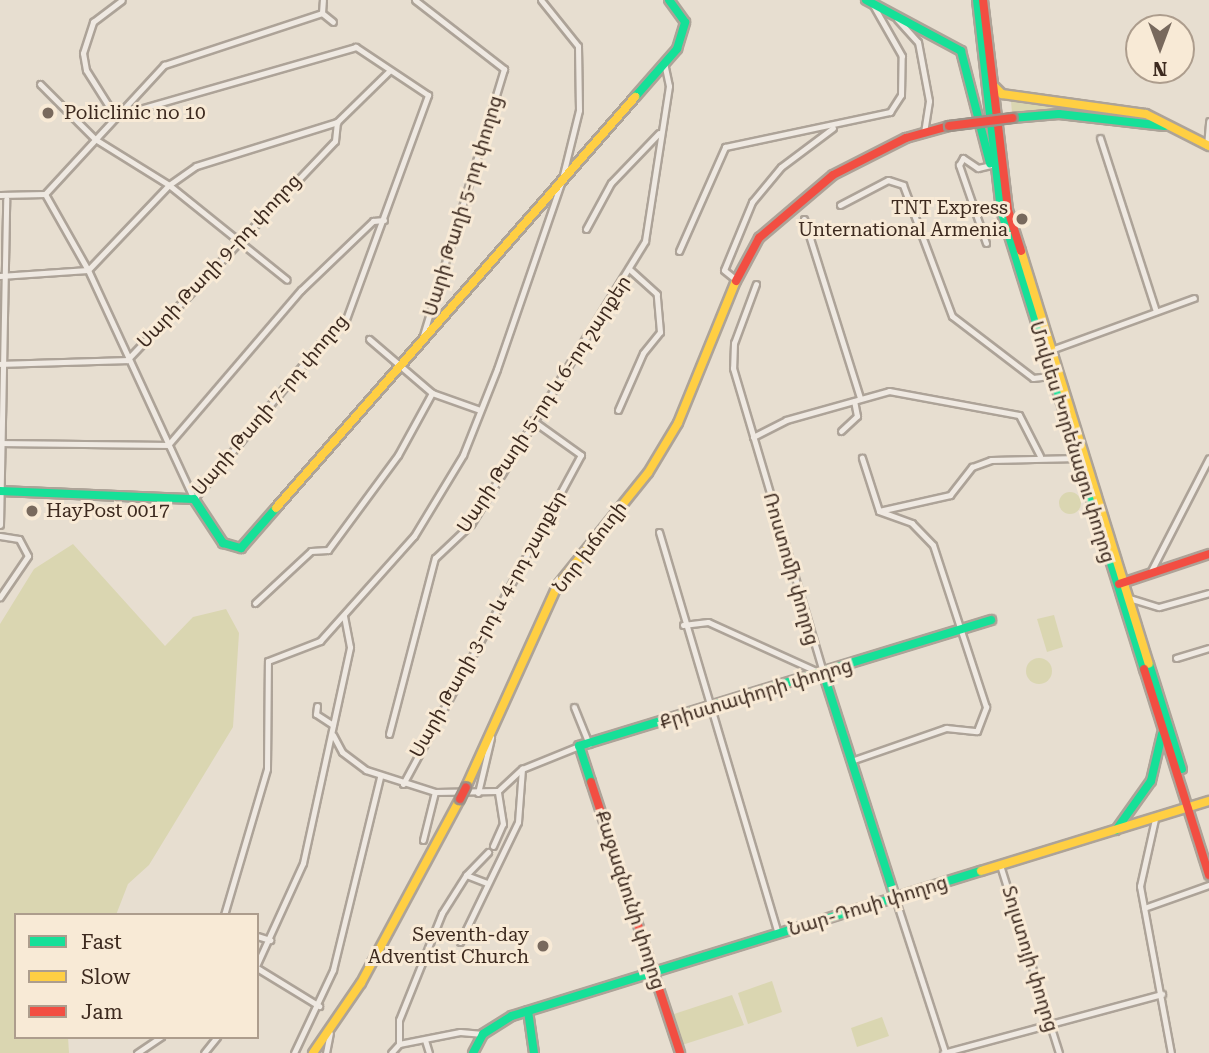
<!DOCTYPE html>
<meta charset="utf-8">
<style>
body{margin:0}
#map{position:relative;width:1209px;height:1053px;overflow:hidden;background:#e7ded0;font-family:"Roboto Serif","Noto Sans Armenian",serif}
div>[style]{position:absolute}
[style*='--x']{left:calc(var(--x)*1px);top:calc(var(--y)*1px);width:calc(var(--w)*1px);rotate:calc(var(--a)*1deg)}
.green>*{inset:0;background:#dad6b1}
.round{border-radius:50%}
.roads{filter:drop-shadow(2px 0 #ada398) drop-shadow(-2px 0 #ada398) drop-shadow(0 2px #ada398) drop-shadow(0 -2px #ada398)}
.street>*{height:5px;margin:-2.5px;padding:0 2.5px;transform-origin:2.5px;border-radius:2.5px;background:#efe9e2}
.fast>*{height:8px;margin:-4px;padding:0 4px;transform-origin:4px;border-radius:4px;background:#16e098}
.slow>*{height:8px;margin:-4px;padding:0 4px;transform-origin:4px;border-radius:4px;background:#ffcf43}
.jam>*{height:8px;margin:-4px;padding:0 4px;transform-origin:4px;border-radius:4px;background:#f24e42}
.bridges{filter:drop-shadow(2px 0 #9c9288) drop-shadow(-2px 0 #9c9288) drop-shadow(0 2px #9c9288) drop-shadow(0 -2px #9c9288)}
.jam-bridge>*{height:8px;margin:-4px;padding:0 4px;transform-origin:4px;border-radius:4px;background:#f24e42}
.dots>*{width:19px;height:19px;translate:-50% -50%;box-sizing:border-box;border:4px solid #f8ead6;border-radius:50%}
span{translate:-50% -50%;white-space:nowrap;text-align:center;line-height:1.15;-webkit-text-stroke:6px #f8ead6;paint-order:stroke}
.poi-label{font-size:19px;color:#3d2a1f}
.left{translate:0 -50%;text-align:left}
.right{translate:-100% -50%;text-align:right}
.street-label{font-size:19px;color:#3d2a1f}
.legend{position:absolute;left:14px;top:913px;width:245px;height:126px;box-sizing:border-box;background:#f8ead6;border:2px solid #ad9d8d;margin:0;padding:9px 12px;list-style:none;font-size:21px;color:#3d2a1f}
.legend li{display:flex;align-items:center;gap:14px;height:35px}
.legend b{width:35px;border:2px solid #ad9d8d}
.north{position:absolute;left:1125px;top:14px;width:70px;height:70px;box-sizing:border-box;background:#f8ead6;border:2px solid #ad9d8d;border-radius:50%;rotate:180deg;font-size:19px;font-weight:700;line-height:28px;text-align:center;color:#3d2a1f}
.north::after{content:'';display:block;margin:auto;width:24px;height:32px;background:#78695d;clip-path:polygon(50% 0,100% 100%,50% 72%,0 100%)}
</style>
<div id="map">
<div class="green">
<i style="clip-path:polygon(1011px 101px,1063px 106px,1125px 116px,1012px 113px)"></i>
<i class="round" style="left:1059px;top:492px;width:22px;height:22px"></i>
<i style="clip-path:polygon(73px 544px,165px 646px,193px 617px,226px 609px,239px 633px,233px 727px,149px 865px,128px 884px,116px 915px,16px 915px,16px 1037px,68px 1037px,69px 1053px,0 1053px,0 624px,34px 569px)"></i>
<i style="clip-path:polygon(1054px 615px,1063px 647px,1047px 652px,1037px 619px)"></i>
<i class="round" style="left:1026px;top:658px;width:26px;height:26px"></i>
<i style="clip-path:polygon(772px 981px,782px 1012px,748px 1024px,738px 993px)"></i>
<i style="clip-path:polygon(732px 995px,744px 1025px,682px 1045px,671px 1015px)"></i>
<i style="clip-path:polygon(882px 1017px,889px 1036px,857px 1047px,851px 1028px)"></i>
</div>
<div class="roads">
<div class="street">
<i style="--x:415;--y:0;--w:113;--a:37.8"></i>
<i style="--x:504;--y:69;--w:282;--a:106.9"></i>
<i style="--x:322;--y:13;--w:14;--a:39"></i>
<i style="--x:322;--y:13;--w:13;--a:-86"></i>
<i style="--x:897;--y:19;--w:31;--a:48"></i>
<i style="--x:918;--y:42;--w:60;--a:79.4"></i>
<i style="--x:929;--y:101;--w:32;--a:99"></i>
<i style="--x:40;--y:84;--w:78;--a:45"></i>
<i style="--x:95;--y:139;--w:87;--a:31.9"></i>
<i style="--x:169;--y:185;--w:151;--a:38.8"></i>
<i style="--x:1100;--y:138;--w:182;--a:72.1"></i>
<i style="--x:1207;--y:146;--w:25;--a:-85"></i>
<i style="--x:45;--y:194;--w:87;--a:60.5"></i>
<i style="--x:88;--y:270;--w:252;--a:65.2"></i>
<i style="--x:194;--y:499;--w:202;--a:-51"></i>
<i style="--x:321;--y:342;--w:31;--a:-40"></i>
<i style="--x:345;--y:322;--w:242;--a:-69.9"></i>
<i style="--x:428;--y:95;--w:87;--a:-146.3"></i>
<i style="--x:356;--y:47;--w:251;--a:164"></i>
<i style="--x:115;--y:116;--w:54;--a:-122.2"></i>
<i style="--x:86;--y:70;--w:17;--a:-100"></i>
<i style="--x:83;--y:53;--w:33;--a:-72"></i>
<i style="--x:93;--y:22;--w:36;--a:-37"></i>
<i style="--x:45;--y:194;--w:176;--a:-47.3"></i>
<i style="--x:164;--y:65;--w:166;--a:-18.2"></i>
<i style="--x:0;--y:195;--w:45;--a:-1.3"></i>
<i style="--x:840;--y:205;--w:54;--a:-27.5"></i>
<i style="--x:888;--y:180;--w:16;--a:18"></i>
<i style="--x:903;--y:185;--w:140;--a:69.5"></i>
<i style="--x:952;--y:316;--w:102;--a:37.4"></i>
<i style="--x:1033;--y:378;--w:23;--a:-7"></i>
<i style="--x:804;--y:219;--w:188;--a:72.6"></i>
<i style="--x:586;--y:229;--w:52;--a:-61.5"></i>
<i style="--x:611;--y:183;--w:69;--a:-46.2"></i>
<i style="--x:986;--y:243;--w:83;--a:-109.1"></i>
<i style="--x:959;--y:165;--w:8;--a:-60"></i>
<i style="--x:963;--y:158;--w:18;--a:34"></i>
<i style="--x:978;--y:168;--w:13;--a:-13"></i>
<i style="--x:679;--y:251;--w:114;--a:-66.1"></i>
<i style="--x:725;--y:147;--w:169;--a:-12"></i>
<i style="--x:890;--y:112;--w:20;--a:-57"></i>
<i style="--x:901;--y:95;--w:39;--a:-89"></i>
<i style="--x:902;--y:56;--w:59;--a:-119.6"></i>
<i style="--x:0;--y:276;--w:88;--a:-3.9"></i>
<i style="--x:88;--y:270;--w:117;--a:-46.4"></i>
<i style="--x:169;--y:185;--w:33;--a:-35"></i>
<i style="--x:196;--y:166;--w:148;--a:-17.3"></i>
<i style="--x:735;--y:279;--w:14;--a:-141"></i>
<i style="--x:724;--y:270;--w:74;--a:-67.6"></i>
<i style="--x:752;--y:202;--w:45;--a:-50.4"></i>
<i style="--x:781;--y:167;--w:65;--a:-36.9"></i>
<i style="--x:756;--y:284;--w:63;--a:110.4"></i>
<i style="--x:734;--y:343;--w:25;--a:92"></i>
<i style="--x:733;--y:368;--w:317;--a:73.5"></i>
<i style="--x:369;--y:339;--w:83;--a:40.6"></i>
<i style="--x:432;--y:393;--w:51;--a:19.5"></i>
<i style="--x:1051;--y:350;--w:152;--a:-20"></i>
<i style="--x:0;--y:364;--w:127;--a:-1.8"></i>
<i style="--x:127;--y:360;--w:302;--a:-46.5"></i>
<i style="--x:335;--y:141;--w:19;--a:-84"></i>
<i style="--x:337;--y:122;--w:73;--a:-44.4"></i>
<i style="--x:618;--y:410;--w:62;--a:-66.3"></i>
<i style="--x:643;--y:353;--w:27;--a:-51"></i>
<i style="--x:660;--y:332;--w:38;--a:-95"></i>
<i style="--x:657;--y:294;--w:36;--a:-138"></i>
<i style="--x:841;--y:431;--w:22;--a:-43"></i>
<i style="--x:857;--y:416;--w:15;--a:-101"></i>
<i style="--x:753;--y:437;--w:37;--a:-27"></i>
<i style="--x:786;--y:420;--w:107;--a:-15.7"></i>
<i style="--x:889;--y:391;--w:132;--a:10.5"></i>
<i style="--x:1019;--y:415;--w:46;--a:62.9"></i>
<i style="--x:0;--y:443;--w:168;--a:0.7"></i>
<i style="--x:168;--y:445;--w:204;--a:-49.4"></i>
<i style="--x:301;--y:290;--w:100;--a:-43.8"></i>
<i style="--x:373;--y:221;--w:11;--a:-5"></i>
<i style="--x:879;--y:511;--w:73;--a:-12.7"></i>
<i style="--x:950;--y:495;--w:36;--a:-52"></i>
<i style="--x:972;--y:467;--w:20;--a:-20"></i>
<i style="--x:991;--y:460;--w:88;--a:-1.3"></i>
<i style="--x:0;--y:525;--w:326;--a:-88.9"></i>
<i style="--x:659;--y:532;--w:418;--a:73.5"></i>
<i style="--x:0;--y:536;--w:19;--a:9"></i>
<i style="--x:19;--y:539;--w:19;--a:62"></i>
<i style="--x:28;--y:556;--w:50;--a:124.3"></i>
<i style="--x:1150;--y:573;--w:129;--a:-62.8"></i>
<i style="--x:1129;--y:598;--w:31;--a:17"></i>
<i style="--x:1159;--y:607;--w:52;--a:-15.6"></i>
<i style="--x:255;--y:603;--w:76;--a:-42.9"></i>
<i style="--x:311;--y:551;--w:17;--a:-3"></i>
<i style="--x:328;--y:550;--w:118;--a:-53.6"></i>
<i style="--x:398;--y:455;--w:71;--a:-61.3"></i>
<i style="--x:683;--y:625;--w:25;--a:-7"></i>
<i style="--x:708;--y:622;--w:121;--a:24.4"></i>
<i style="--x:1176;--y:658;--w:34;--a:-17"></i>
<i style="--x:317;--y:706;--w:8;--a:97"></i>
<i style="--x:316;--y:714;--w:20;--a:33"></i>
<i style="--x:574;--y:707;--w:40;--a:68"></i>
<i style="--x:389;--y:734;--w:182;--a:-75.4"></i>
<i style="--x:435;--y:558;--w:50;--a:-43.4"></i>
<i style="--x:471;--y:524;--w:332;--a:-58.4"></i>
<i style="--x:645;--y:241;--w:157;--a:-81.2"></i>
<i style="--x:669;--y:86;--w:24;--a:-102"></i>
<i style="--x:333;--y:735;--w:19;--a:62"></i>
<i style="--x:342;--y:752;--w:30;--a:37"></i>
<i style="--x:366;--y:770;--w:72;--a:17.7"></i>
<i style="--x:435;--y:792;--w:63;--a:-0.9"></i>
<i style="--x:498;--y:791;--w:33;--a:-43"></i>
<i style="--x:522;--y:769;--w:61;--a:-22"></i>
<i style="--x:851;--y:761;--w:101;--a:-19.2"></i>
<i style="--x:946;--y:728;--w:31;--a:6"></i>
<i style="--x:977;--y:731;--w:26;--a:-69"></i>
<i style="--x:986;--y:707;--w:170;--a:-108.1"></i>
<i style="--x:933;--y:545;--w:30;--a:-134"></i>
<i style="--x:912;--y:523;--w:35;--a:-160"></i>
<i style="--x:879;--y:511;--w:56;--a:-107.8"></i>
<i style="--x:403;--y:784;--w:374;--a:-61.6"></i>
<i style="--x:581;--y:455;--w:60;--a:-144.5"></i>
<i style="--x:478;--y:793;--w:57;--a:-76.7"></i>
<i style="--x:1155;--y:819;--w:69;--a:102.6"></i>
<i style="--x:1140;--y:886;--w:170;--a:79.5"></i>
<i style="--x:423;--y:840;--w:49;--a:-76"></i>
<i style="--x:493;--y:846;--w:24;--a:-66"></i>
<i style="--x:503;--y:824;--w:33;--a:-99"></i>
<i style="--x:1000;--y:865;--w:197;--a:72.6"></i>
<i style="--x:466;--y:875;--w:32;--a:-46"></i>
<i style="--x:895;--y:898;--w:162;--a:72"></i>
<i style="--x:1144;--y:908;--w:69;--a:-19.5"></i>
<i style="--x:224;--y:915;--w:152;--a:-73.6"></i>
<i style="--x:267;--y:769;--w:108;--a:-89.5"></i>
<i style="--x:268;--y:661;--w:56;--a:-21"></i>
<i style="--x:320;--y:641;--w:141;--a:-48.2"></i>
<i style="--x:414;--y:536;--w:95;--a:-58.8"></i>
<i style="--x:463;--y:455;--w:92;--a:-68.4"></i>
<i style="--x:497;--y:369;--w:197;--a:-71"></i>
<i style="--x:561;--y:183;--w:75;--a:-76.1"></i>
<i style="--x:579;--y:110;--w:64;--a:-90.9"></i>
<i style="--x:578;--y:46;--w:59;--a:-128.8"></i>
<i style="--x:257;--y:936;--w:14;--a:17"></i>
<i style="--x:460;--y:942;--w:133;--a:-64.2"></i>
<i style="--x:518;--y:822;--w:53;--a:-85.7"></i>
<i style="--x:257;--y:964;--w:111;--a:-65.5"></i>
<i style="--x:303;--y:863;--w:221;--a:-77.7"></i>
<i style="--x:350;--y:647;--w:32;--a:-101"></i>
<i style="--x:257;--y:968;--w:73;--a:31.5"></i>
<i style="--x:425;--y:1040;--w:14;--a:73"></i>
<i style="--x:399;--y:1044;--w:24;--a:-90"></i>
<i style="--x:399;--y:1020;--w:115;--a:-68.1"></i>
<i style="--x:442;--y:913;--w:45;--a:-57.7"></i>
<i style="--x:466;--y:875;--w:22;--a:21"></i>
<i style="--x:137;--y:1053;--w:29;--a:-34"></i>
<i style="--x:204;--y:1053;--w:21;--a:-51"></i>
<i style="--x:294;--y:1053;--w:92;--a:-64.8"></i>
<i style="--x:333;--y:970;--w:199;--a:-76.3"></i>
<i style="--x:326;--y:1053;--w:20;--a:-79"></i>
<i style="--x:391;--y:1053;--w:12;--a:-48"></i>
<i style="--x:399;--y:1044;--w:62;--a:-11.1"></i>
<i style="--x:460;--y:1032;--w:23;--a:5"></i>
<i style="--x:943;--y:1053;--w:227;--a:-15.1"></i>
</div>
<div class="fast">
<i style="--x:866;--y:0;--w:108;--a:28.2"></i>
<i style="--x:961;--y:51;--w:116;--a:75.5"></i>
<i style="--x:977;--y:0;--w:211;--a:83.5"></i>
<i style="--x:1001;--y:210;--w:481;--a:72.7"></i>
<i style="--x:635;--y:97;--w:64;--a:-48.8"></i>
<i style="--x:677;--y:49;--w:28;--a:-73"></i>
<i style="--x:685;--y:22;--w:27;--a:-126"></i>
<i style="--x:1012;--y:118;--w:47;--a:-4.9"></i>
<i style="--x:1059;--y:114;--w:106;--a:6.5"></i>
<i style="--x:0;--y:491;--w:194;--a:2.4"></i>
<i style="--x:194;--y:499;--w:53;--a:56.6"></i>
<i style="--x:223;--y:543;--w:19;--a:16"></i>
<i style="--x:241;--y:548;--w:53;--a:-48.8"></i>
<i style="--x:1149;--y:664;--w:110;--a:72.6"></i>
<i style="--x:824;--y:675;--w:234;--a:72.3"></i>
<i style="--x:591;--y:782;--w:38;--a:-108"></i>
<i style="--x:579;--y:746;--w:431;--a:-17"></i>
<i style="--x:1116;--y:830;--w:60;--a:-54.5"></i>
<i style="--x:1151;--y:781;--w:48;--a:-76.8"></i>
<i style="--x:528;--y:1011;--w:42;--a:81.9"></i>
<i style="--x:473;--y:1053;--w:21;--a:-62"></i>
<i style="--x:483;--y:1034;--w:34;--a:-32"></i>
<i style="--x:512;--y:1016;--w:491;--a:-17.2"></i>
</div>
<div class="slow">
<i style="--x:995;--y:87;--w:10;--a:45"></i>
<i style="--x:1002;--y:94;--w:145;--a:7.9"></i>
<i style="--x:1146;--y:114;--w:71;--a:26.9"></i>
<i style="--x:1021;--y:251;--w:432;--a:72.8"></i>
<i style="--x:276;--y:508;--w:546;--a:-48.86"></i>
<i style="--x:466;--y:787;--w:221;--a:-65.6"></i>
<i style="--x:557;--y:586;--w:145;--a:-51.2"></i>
<i style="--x:648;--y:473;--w:58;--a:-59"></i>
<i style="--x:678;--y:423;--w:153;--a:-67.8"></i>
<i style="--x:981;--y:871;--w:239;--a:-17.1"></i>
<i style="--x:313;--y:1053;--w:85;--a:-55.6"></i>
<i style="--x:361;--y:983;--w:209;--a:-61.7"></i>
</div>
<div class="jam">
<i style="--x:983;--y:0;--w:211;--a:83.2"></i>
<i style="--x:1008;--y:210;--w:43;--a:72.4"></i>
<i style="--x:736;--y:281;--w:49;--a:-61.9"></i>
<i style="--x:759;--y:238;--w:97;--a:-40.4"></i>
<i style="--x:833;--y:175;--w:82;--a:-26.9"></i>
<i style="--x:906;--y:138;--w:45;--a:-15.6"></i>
<i style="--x:1119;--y:584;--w:95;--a:-18.4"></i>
<i style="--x:1144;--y:669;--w:216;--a:72.5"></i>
<i style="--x:591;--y:782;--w:285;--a:71.8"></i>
</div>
</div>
<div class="bridges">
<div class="jam-bridge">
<i style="--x:949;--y:126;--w:64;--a:-7.2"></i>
<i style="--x:460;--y:799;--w:13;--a:-63"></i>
</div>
</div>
<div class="dots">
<i style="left:48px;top:113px;background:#78695d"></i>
<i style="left:1022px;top:219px;background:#78695d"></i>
<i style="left:32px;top:511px;background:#78695d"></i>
<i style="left:543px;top:946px;background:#78695d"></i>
</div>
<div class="poi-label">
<span class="left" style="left:64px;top:113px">Policlinic no 10</span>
<span class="right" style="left:1008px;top:219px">TNT Express<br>Unternational Armenia</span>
<span class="left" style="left:46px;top:511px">HayPost 0017</span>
<span class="right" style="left:529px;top:946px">Seventh-day<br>Adventist Church</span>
</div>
<div class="street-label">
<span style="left:463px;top:206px;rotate:-73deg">Սարի Թաղի 5-րդ փողոց</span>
<span style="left:219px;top:261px;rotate:-47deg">Սարի Թաղի 9-րդ փողոց</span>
<span style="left:544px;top:404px;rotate:-57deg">Սարի Թաղի 5-րդ և 6-րդ շարքեր</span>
<span style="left:270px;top:405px;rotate:-50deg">Սարի Թաղի 7-րդ փողոց</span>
<span style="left:1072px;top:442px;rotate:73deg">Մովսես Խորենացու փողոց</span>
<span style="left:590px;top:547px;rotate:-53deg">Նոր խճուղի</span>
<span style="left:791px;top:569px;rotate:74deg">Ռոստոմի փողոց</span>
<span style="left:488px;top:624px;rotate:-61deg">Սարի Թաղի 3-րդ և 4-րդ շարքեր</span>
<span style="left:756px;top:694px;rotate:-17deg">Քրիստափորի փողոց</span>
<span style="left:630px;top:900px;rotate:72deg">Քաջազնունի փողոց</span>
<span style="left:868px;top:906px;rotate:-17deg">Նար-Դոսի փողոց</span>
<span style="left:1030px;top:959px;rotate:73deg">Տոլստոյի փողոց</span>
</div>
<ul class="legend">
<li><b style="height:9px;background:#16e098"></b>Fast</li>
<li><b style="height:9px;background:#ffcf43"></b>Slow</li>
<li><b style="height:9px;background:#f24e42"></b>Jam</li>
</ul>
<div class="north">N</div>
</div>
